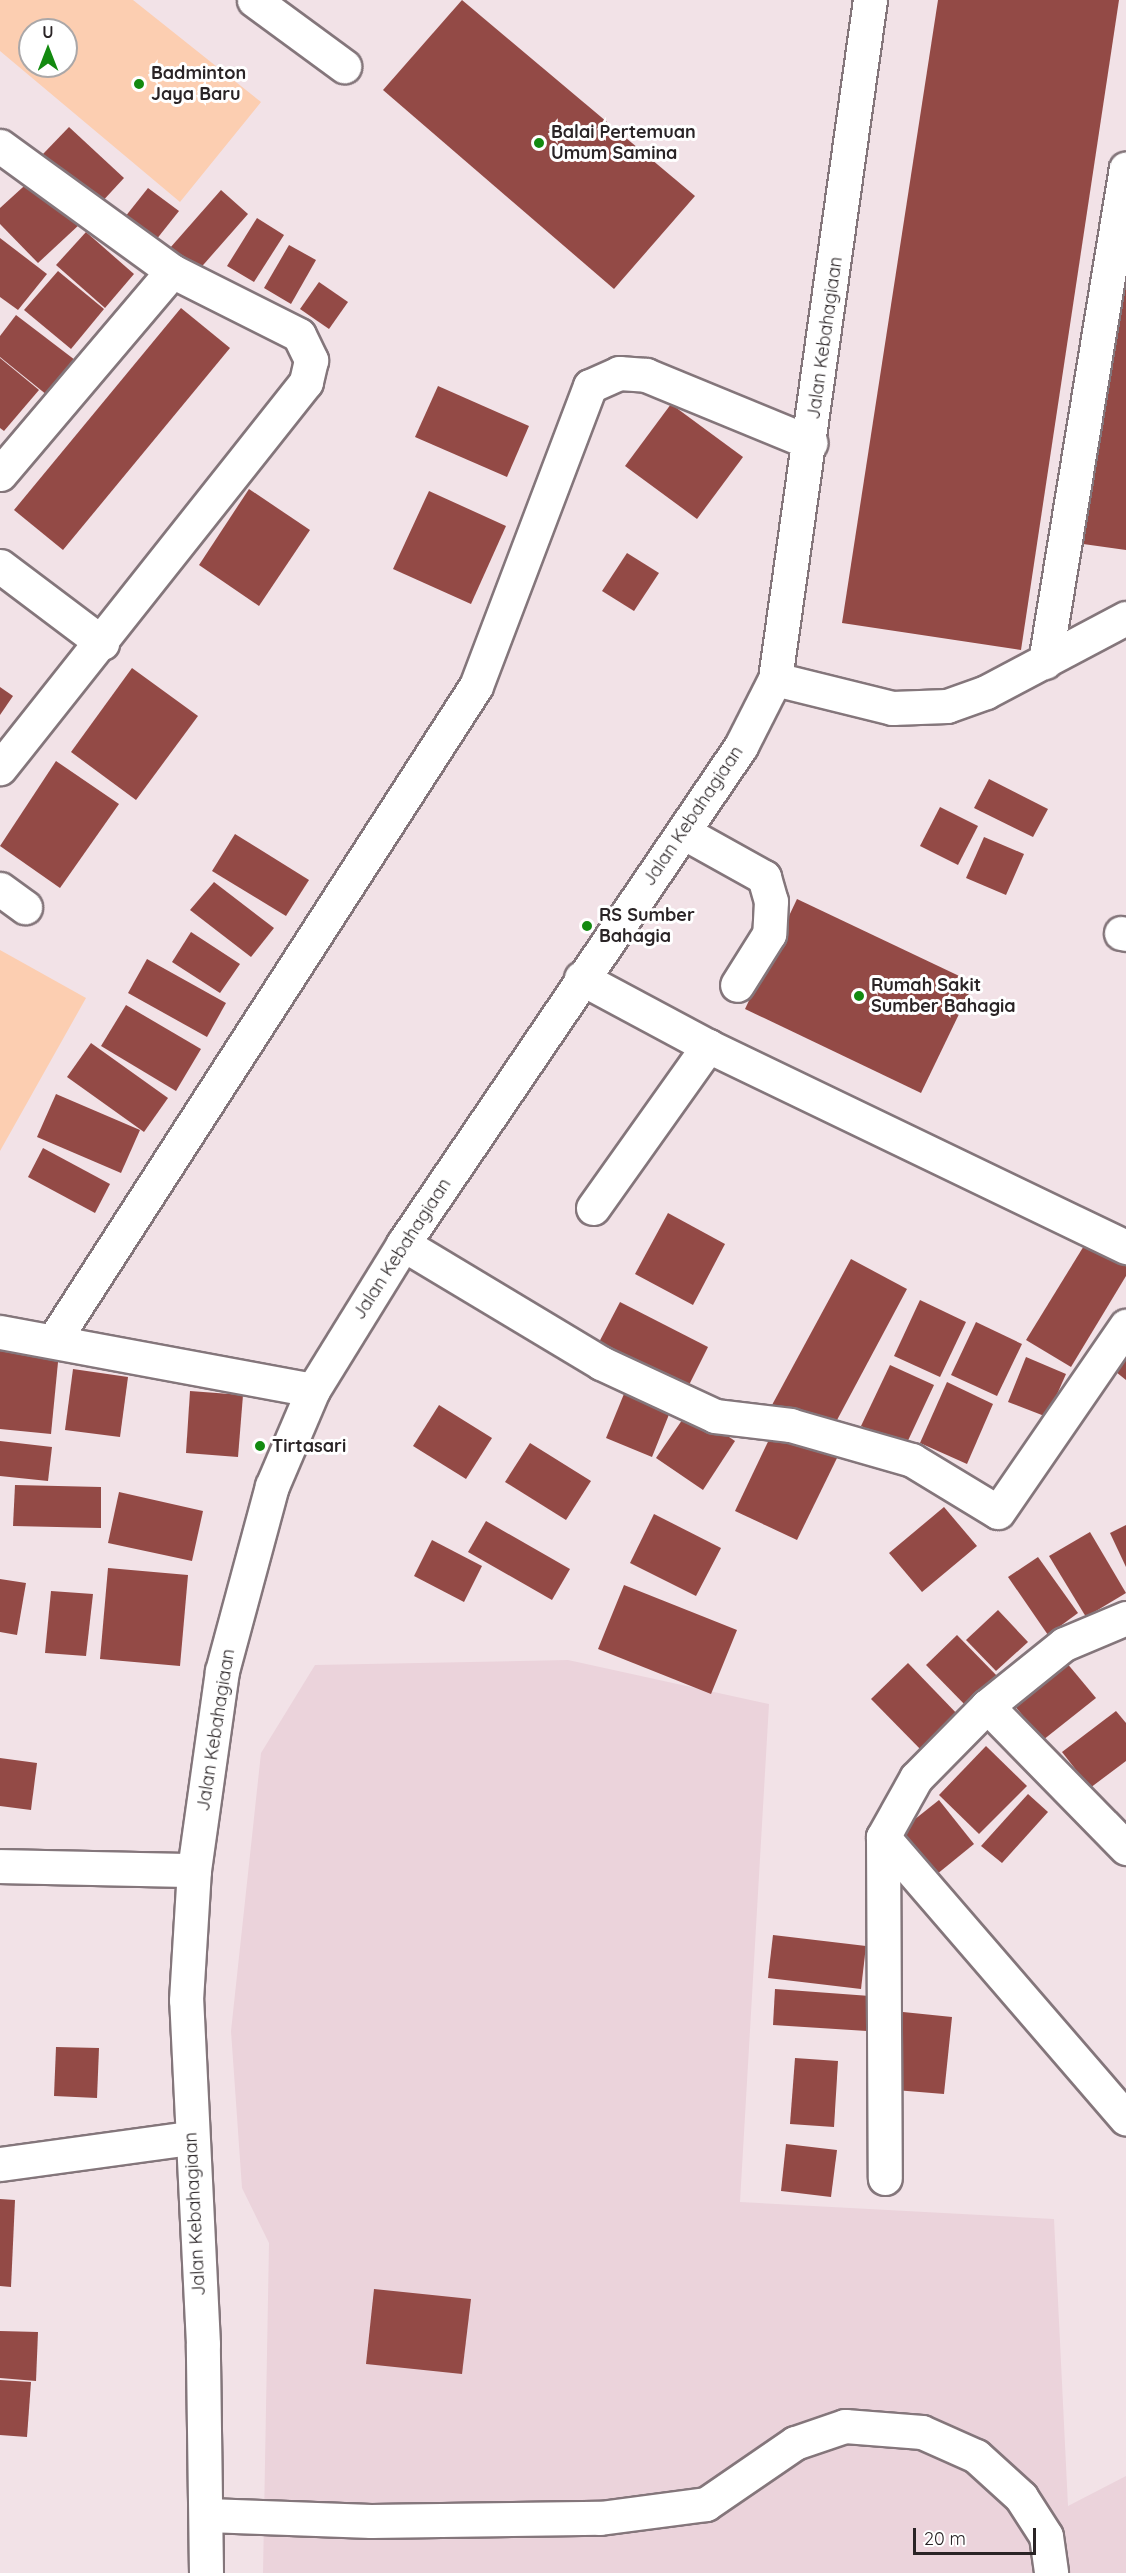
<!DOCTYPE html>
<style>
body{margin:0}
#map{position:relative;width:1126px;height:2573px;overflow:hidden;background:#f2e2e7;font-family:Quicksand,sans-serif}
div>[style]{position:absolute}
[style*='--x']{left:calc(var(--x)*1px);top:calc(var(--y)*1px);width:calc(var(--w)*1px);rotate:calc(var(--a)*1deg)}
.built>*{inset:0;background:#ebd3db}
.green>*{inset:0;background:#fcceb1}
.building>*{inset:0;background:#934a46}
.roads{filter:drop-shadow(2px 0 #84767b) drop-shadow(-2px 0 #84767b) drop-shadow(0 2px #84767b) drop-shadow(0 -2px #84767b)}
.minor>*{height:33px;margin:-16.5px;padding:0 16.5px;transform-origin:16.5px;border-radius:16.5px;background:#fff}
.dots>*{width:16px;height:16px;translate:-50% -50%;box-sizing:border-box;border:3px solid #fff;border-radius:50%}
span{translate:-50% -50%;white-space:nowrap;text-align:center;line-height:1.15;-webkit-text-stroke:6px #fff;paint-order:stroke}
.poi-label{font-size:18px;color:#2a2426;font-weight:700}
.left{translate:0 -50%;text-align:left}
.street-label{font-size:18px;color:#2a2426}
.north{position:absolute;left:18px;top:18px;width:60px;height:60px;box-sizing:border-box;background:#fff;border:2px solid #aaa7a8;border-radius:50%;rotate:0deg;font-size:16px;font-weight:700;line-height:24px;text-align:center;color:#2a2426}
.north::after{content:'';display:block;margin:auto;width:21px;height:27px;background:#138a10;clip-path:polygon(50% 0,100% 100%,50% 72%,0 100%)}
.scale{position:absolute;left:913px;top:2528px;width:123px;height:27px;box-sizing:border-box;border:3px solid #2a2426;border-top:0;padding-left:8px;font-size:18px;line-height:21px;white-space:nowrap;color:#2a2426;-webkit-text-stroke:4px #fff;paint-order:stroke}
</style>
<div id="map">
<div class="built">
<i style="clip-path:polygon(568px 1660px,769px 1704px,740px 2202px,1054px 2219px,1068px 2506px,1126px 2476px,1126px 2573px,263px 2573px,269px 2243px,242px 2188px,231px 2031px,261px 1753px,315px 1665px)"></i>
</div>
<div class="green">
<i style="clip-path:polygon(evenodd,0 0,133px 0,261px 102px,180px 202px,0 51px,0 0,30px 30px,66px 30px,66px 66px,30px 66px,30px 30px)"></i>
<i style="clip-path:polygon(0 950px,86px 998px,0 1151px)"></i>
</div>
<div class="building">
<i style="clip-path:polygon(462px 0,695px 196px,614px 289px,383px 90px)"></i>
<i style="clip-path:polygon(938px 0,1119px 0,1021px 650px,842px 623px)"></i>
<i style="clip-path:polygon(69px 127px,124px 178px,99px 205px,43px 154px)"></i>
<i style="clip-path:polygon(34px 177px,80px 224px,38px 263px,0 224px,0 208px)"></i>
<i style="clip-path:polygon(148px 188px,179px 211px,152px 245px,121px 222px)"></i>
<i style="clip-path:polygon(221px 190px,248px 214px,197px 272px,170px 248px)"></i>
<i style="clip-path:polygon(257px 218px,284px 235px,254px 282px,227px 266px)"></i>
<i style="clip-path:polygon(1126px 222px,1126px 550px,1076px 543px)"></i>
<i style="clip-path:polygon(86px 232px,134px 274px,105px 308px,56px 265px)"></i>
<i style="clip-path:polygon(0 238px,47px 274px,18px 310px,0 297px)"></i>
<i style="clip-path:polygon(289px 245px,316px 260px,291px 304px,264px 288px)"></i>
<i style="clip-path:polygon(58px 271px,104px 309px,71px 349px,24px 310px)"></i>
<i style="clip-path:polygon(319px 282px,348px 302px,329px 329px,300px 309px)"></i>
<i style="clip-path:polygon(181px 308px,230px 348px,63px 550px,14px 510px)"></i>
<i style="clip-path:polygon(16px 315px,75px 360px,47px 395px,0 357px,0 336px)"></i>
<i style="clip-path:polygon(0 358px,39px 390px,4px 431px,0 428px)"></i>
<i style="clip-path:polygon(438px 386px,529px 426px,507px 477px,415px 437px)"></i>
<i style="clip-path:polygon(671px 404px,743px 457px,697px 519px,625px 466px)"></i>
<i style="clip-path:polygon(249px 489px,310px 530px,259px 606px,199px 565px)"></i>
<i style="clip-path:polygon(429px 491px,506px 526px,471px 604px,393px 569px)"></i>
<i style="clip-path:polygon(627px 553px,659px 573px,634px 611px,602px 591px)"></i>
<i style="clip-path:polygon(132px 668px,198px 716px,136px 800px,71px 752px)"></i>
<i style="clip-path:polygon(0 687px,13px 696px,0 715px)"></i>
<i style="clip-path:polygon(56px 761px,119px 804px,60px 888px,0 846px)"></i>
<i style="clip-path:polygon(989px 779px,1048px 809px,1033px 837px,974px 808px)"></i>
<i style="clip-path:polygon(940px 807px,978px 826px,958px 865px,920px 846px)"></i>
<i style="clip-path:polygon(235px 834px,309px 880px,286px 916px,212px 871px)"></i>
<i style="clip-path:polygon(984px 837px,1024px 854px,1006px 895px,966px 878px)"></i>
<i style="clip-path:polygon(214px 882px,274px 928px,251px 957px,190px 910px)"></i>
<i style="clip-path:polygon(797px 899px,974px 983px,921px 1093px,745px 1009px)"></i>
<i style="clip-path:polygon(191px 932px,240px 964px,220px 993px,172px 962px)"></i>
<i style="clip-path:polygon(147px 959px,226px 1003px,207px 1037px,128px 993px)"></i>
<i style="clip-path:polygon(126px 1005px,201px 1049px,176px 1091px,101px 1046px)"></i>
<i style="clip-path:polygon(91px 1043px,168px 1098px,144px 1132px,67px 1077px)"></i>
<i style="clip-path:polygon(56px 1094px,140px 1130px,121px 1173px,37px 1137px)"></i>
<i style="clip-path:polygon(43px 1148px,110px 1184px,95px 1213px,28px 1177px)"></i>
<i style="clip-path:polygon(668px 1213px,725px 1244px,693px 1305px,635px 1274px)"></i>
<i style="clip-path:polygon(1090px 1236px,1126px 1257px,1126px 1276px,1071px 1367px,1026px 1340px)"></i>
<i style="clip-path:polygon(851px 1259px,907px 1289px,829px 1435px,772px 1405px)"></i>
<i style="clip-path:polygon(920px 1300px,966px 1322px,940px 1377px,894px 1356px)"></i>
<i style="clip-path:polygon(620px 1302px,708px 1347px,685px 1393px,596px 1348px)"></i>
<i style="clip-path:polygon(976px 1322px,1022px 1344px,997px 1396px,951px 1375px)"></i>
<i style="clip-path:polygon(0 1346px,59px 1352px,51px 1434px,0 1429px)"></i>
<i style="clip-path:polygon(1026px 1357px,1066px 1374px,1047px 1417px,1008px 1402px)"></i>
<i style="clip-path:polygon(1126px 1360px,1126px 1380px,1116px 1372px)"></i>
<i style="clip-path:polygon(890px 1365px,934px 1385px,905px 1447px,861px 1426px)"></i>
<i style="clip-path:polygon(73px 1369px,128px 1377px,120px 1437px,65px 1430px)"></i>
<i style="clip-path:polygon(947px 1382px,993px 1404px,967px 1464px,920px 1443px)"></i>
<i style="clip-path:polygon(628px 1384px,674px 1402px,652px 1457px,606px 1438px)"></i>
<i style="clip-path:polygon(190px 1391px,243px 1395px,238px 1457px,186px 1453px)"></i>
<i style="clip-path:polygon(439px 1405px,492px 1438px,466px 1479px,413px 1446px)"></i>
<i style="clip-path:polygon(689px 1410px,735px 1441px,703px 1490px,656px 1458px)"></i>
<i style="clip-path:polygon(775px 1427px,838px 1456px,797px 1540px,735px 1511px)"></i>
<i style="clip-path:polygon(0 1441px,52px 1447px,48px 1481px,0 1476px)"></i>
<i style="clip-path:polygon(530px 1443px,591px 1481px,566px 1520px,505px 1482px)"></i>
<i style="clip-path:polygon(15px 1485px,101px 1487px,101px 1528px,13px 1526px)"></i>
<i style="clip-path:polygon(119px 1492px,203px 1511px,192px 1561px,108px 1543px)"></i>
<i style="clip-path:polygon(944px 1507px,977px 1546px,922px 1592px,889px 1553px)"></i>
<i style="clip-path:polygon(654px 1514px,721px 1548px,696px 1596px,630px 1563px)"></i>
<i style="clip-path:polygon(486px 1521px,570px 1569px,552px 1600px,468px 1552px)"></i>
<i style="clip-path:polygon(1126px 1525px,1126px 1567px,1110px 1533px)"></i>
<i style="clip-path:polygon(1090px 1532px,1126px 1593px,1086px 1617px,1049px 1556px)"></i>
<i style="clip-path:polygon(432px 1540px,482px 1566px,464px 1602px,414px 1576px)"></i>
<i style="clip-path:polygon(1038px 1557px,1078px 1613px,1048px 1635px,1008px 1577px)"></i>
<i style="clip-path:polygon(108px 1568px,188px 1575px,180px 1666px,100px 1659px)"></i>
<i style="clip-path:polygon(0 1579px,26px 1583px,17px 1635px,0 1632px)"></i>
<i style="clip-path:polygon(624px 1585px,737px 1630px,711px 1694px,598px 1649px)"></i>
<i style="clip-path:polygon(51px 1591px,93px 1594px,86px 1656px,45px 1653px)"></i>
<i style="clip-path:polygon(998px 1610px,1028px 1642px,996px 1671px,966px 1640px)"></i>
<i style="clip-path:polygon(957px 1635px,1000px 1679px,969px 1709px,926px 1665px)"></i>
<i style="clip-path:polygon(1066px 1662px,1096px 1698px,1043px 1740px,1014px 1705px)"></i>
<i style="clip-path:polygon(908px 1663px,962px 1719px,925px 1754px,871px 1699px)"></i>
<i style="clip-path:polygon(1116px 1711px,1126px 1723px,1126px 1761px,1090px 1788px,1062px 1752px)"></i>
<i style="clip-path:polygon(986px 1746px,1027px 1786px,979px 1834px,939px 1795px)"></i>
<i style="clip-path:polygon(0 1758px,37px 1763px,31px 1810px,0 1806px)"></i>
<i style="clip-path:polygon(1028px 1794px,1048px 1812px,1002px 1863px,981px 1846px)"></i>
<i style="clip-path:polygon(939px 1800px,974px 1844px,931px 1879px,895px 1835px)"></i>
<i style="clip-path:polygon(773px 1935px,866px 1946px,861px 1989px,768px 1978px)"></i>
<i style="clip-path:polygon(775px 1989px,870px 1996px,867px 2031px,773px 2025px)"></i>
<i style="clip-path:polygon(903px 2012px,952px 2017px,944px 2094px,895px 2090px)"></i>
<i style="clip-path:polygon(56px 2047px,99px 2048px,97px 2098px,54px 2096px)"></i>
<i style="clip-path:polygon(795px 2058px,838px 2061px,834px 2127px,790px 2124px)"></i>
<i style="clip-path:polygon(786px 2144px,837px 2150px,831px 2197px,781px 2191px)"></i>
<i style="clip-path:polygon(0 2199px,15px 2200px,11px 2287px,0 2286px)"></i>
<i style="clip-path:polygon(374px 2289px,471px 2299px,462px 2374px,366px 2364px)"></i>
<i style="clip-path:polygon(0 2331px,38px 2332px,36px 2381px,0 2378px)"></i>
<i style="clip-path:polygon(0 2380px,31px 2382px,27px 2437px,0 2435px)"></i>
</div>
<div class="roads">
<div class="minor">
<i style="--x:254;--y:0;--w:112;--a:36.3"></i>
<i style="--x:0;--y:146;--w:213;--a:36"></i>
<i style="--x:172;--y:271;--w:142;--a:26.7"></i>
<i style="--x:299;--y:335;--w:28;--a:64"></i>
<i style="--x:311;--y:360;--w:23;--a:103"></i>
<i style="--x:306;--y:382;--w:493;--a:128.4"></i>
<i style="--x:0;--y:474;--w:266;--a:-49.7"></i>
<i style="--x:0;--y:566;--w:128;--a:37"></i>
<i style="--x:1045;--y:662;--w:500;--a:-80.7"></i>
<i style="--x:775;--y:679;--w:121;--a:13.9"></i>
<i style="--x:892;--y:708;--w:55;--a:-2.1"></i>
<i style="--x:947;--y:706;--w:41;--a:-19.7"></i>
<i style="--x:986;--y:692;--w:158;--a:-27.9"></i>
<i style="--x:683;--y:832;--w:93;--a:29.1"></i>
<i style="--x:764;--y:877;--w:25;--a:74"></i>
<i style="--x:771;--y:901;--w:33;--a:93"></i>
<i style="--x:769;--y:934;--w:60;--a:122.1"></i>
<i style="--x:0;--y:889;--w:31;--a:36"></i>
<i style="--x:1121;--y:933;--w:5;--a:11"></i>
<i style="--x:581;--y:978;--w:144;--a:28.2"></i>
<i style="--x:708;--y:1046;--w:464;--a:25.7"></i>
<i style="--x:593;--y:1208;--w:199;--a:-54.6"></i>
<i style="--x:403;--y:1244;--w:231;--a:31"></i>
<i style="--x:601;--y:1363;--w:126;--a:24.9"></i>
<i style="--x:715;--y:1416;--w:76;--a:6.8"></i>
<i style="--x:790;--y:1425;--w:127;--a:16"></i>
<i style="--x:912;--y:1460;--w:100;--a:31.2"></i>
<i style="--x:998;--y:1512;--w:226;--a:-55.5"></i>
<i style="--x:0;--y:1332;--w:318;--a:10.5"></i>
<i style="--x:54;--y:1340;--w:778;--a:-57.17"></i>
<i style="--x:476;--y:686;--w:321;--a:-69.2"></i>
<i style="--x:590;--y:386;--w:32;--a:-24"></i>
<i style="--x:619;--y:373;--w:27;--a:4"></i>
<i style="--x:646;--y:375;--w:178;--a:22.4"></i>
<i style="--x:1126;--y:1618;--w:67;--a:157.2"></i>
<i style="--x:1064;--y:1644;--w:99;--a:141.2"></i>
<i style="--x:987;--y:1706;--w:101;--a:134.6"></i>
<i style="--x:916;--y:1778;--w:68;--a:119.2"></i>
<i style="--x:883;--y:1837;--w:372;--a:49.2"></i>
<i style="--x:987;--y:1706;--w:199;--a:45.6"></i>
<i style="--x:883;--y:1837;--w:341;--a:89.7"></i>
<i style="--x:0;--y:1866;--w:194;--a:1.2"></i>
<i style="--x:0;--y:2164;--w:192;--a:-7.8"></i>
<i style="--x:207;--y:2515;--w:164;--a:2.1"></i>
<i style="--x:371;--y:2521;--w:229;--a:-0.8"></i>
<i style="--x:600;--y:2518;--w:107;--a:-7.5"></i>
<i style="--x:706;--y:2504;--w:108;--a:-34.4"></i>
<i style="--x:795;--y:2443;--w:53;--a:-18.8"></i>
<i style="--x:845;--y:2426;--w:77;--a:4.5"></i>
<i style="--x:922;--y:2432;--w:59;--a:24"></i>
<i style="--x:976;--y:2456;--w:61;--a:42.3"></i>
<i style="--x:1021;--y:2497;--w:46;--a:57.3"></i>
<i style="--x:1046;--y:2536;--w:37;--a:82"></i>
<i style="--x:206;--y:2573;--w:229;--a:-90.8"></i>
<i style="--x:203;--y:2344;--w:344;--a:-92.8"></i>
<i style="--x:186;--y:2000;--w:130;--a:-86.5"></i>
<i style="--x:194;--y:1870;--w:201;--a:-82"></i>
<i style="--x:222;--y:1671;--w:192;--a:-74.9"></i>
<i style="--x:272;--y:1486;--w:104;--a:-66.9"></i>
<i style="--x:313;--y:1390;--w:172;--a:-58.3"></i>
<i style="--x:403;--y:1244;--w:602;--a:-55.83"></i>
<i style="--x:741;--y:746;--w:75;--a:-63.1"></i>
<i style="--x:775;--y:679;--w:686;--a:-82.04"></i>
</div>
</div>
<div class="dots">
<i style="left:139px;top:84px;background:#138a10"></i>
<i style="left:539px;top:143px;background:#138a10"></i>
<i style="left:587px;top:926px;background:#138a10"></i>
<i style="left:859px;top:996px;background:#138a10"></i>
<i style="left:260px;top:1446px;background:#138a10"></i>
</div>
<div class="poi-label">
<span class="left" style="left:151px;top:84px">Badminton<br>Jaya Baru</span>
<span class="left" style="left:551px;top:143px">Balai Pertemuan<br>Umum Samina</span>
<span class="left" style="left:599px;top:926px">RS Sumber<br>Bahagia</span>
<span class="left" style="left:871px;top:996px">Rumah Sakit<br>Sumber Bahagia</span>
<span class="left" style="left:272px;top:1446px">Tirtasari</span>
</div>
<div class="street-label">
<span style="left:825px;top:338px;rotate:-82deg">Jalan Kebahagiaan</span>
<span style="left:693px;top:816px;rotate:-56deg">Jalan Kebahagiaan</span>
<span style="left:402px;top:1249px;rotate:-57deg">Jalan Kebahagiaan</span>
<span style="left:216px;top:1730px;rotate:-81deg">Jalan Kebahagiaan</span>
<span style="left:195px;top:2214px;rotate:-93deg">Jalan Kebahagiaan</span>
</div>
<div class="north">U</div>
<div class="scale">20 m</div>
</div>
